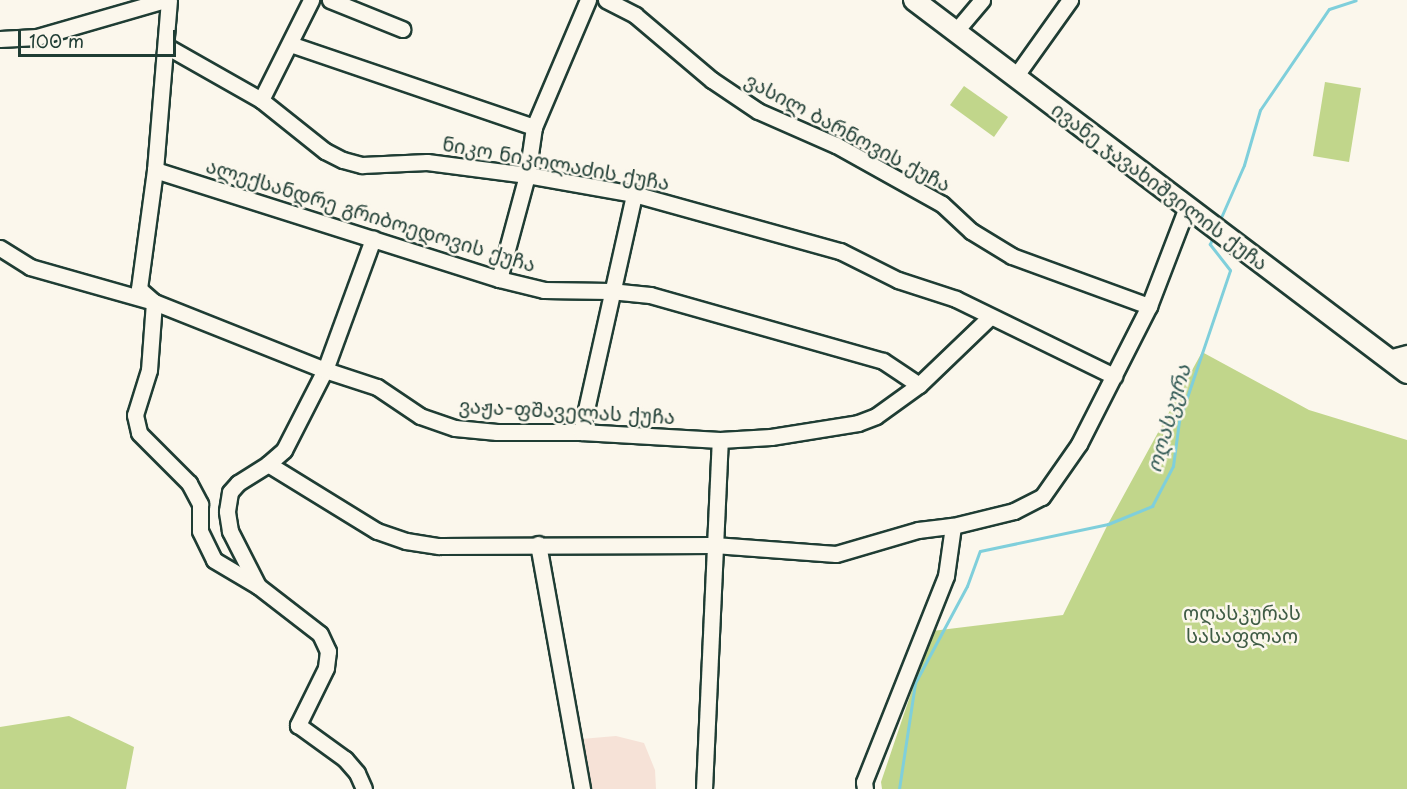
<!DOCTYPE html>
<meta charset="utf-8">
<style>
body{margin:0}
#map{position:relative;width:1407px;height:789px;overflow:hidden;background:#fbf7ec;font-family:"Playpen Sans","Noto Sans Georgian",sans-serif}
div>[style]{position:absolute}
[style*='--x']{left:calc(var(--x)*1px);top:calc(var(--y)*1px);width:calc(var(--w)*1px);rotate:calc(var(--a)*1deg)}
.built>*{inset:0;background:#f6e2d7}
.green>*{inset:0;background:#c1d68b}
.stream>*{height:3px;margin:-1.5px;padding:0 1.5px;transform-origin:1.5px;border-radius:1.5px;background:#7fcfdb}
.roads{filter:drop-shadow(2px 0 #1f3d34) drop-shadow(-2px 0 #1f3d34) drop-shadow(0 2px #1f3d34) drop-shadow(0 -2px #1f3d34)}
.minor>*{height:15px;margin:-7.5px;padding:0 7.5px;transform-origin:7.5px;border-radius:7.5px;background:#fbf7ec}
.major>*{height:20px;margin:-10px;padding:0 10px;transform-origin:10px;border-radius:10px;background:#fbf7ec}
span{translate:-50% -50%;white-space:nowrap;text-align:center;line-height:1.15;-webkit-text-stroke:5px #fbf7ec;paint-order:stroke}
.street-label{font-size:20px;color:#1f3d34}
.park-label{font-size:20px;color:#3f5c45}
.water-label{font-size:21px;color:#325a55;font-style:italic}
.scale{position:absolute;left:18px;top:30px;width:158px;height:27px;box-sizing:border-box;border:3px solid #1f3d34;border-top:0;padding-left:8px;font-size:18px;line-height:21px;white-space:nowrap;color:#1f3d34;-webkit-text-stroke:4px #fbf7ec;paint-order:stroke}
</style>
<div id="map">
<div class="built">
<i style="clip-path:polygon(616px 736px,644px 743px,655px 770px,656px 789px,586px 789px,577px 747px,581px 739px)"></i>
</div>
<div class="green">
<i style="clip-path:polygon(1325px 82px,1361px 88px,1349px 162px,1313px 156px)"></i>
<i style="clip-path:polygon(964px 86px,1008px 117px,994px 137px,950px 105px)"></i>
<i style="clip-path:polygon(1202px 352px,1309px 410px,1407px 440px,1407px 789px,882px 789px,881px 782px,932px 631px,1063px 615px,1108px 524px)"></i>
<i style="clip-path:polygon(69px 716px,134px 747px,126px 789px,0 789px,0 727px)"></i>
</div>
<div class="stream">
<i style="--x:1219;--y:222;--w:62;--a:-66.3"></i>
<i style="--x:1244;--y:165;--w:57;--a:-73.8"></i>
<i style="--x:1260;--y:110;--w:122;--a:-55.7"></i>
<i style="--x:1329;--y:9;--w:28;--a:-18"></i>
<i style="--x:899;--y:789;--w:107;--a:-81.4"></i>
<i style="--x:915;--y:683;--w:110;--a:-61.8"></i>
<i style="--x:967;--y:586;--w:37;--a:-70"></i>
<i style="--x:980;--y:551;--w:131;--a:-11.9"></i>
<i style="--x:1108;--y:524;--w:48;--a:-22.2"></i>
<i style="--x:1152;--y:506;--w:45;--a:-62.3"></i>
<i style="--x:1173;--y:466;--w:45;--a:-82.4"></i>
<i style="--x:1179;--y:421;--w:159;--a:-71.3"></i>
<i style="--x:1230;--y:270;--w:33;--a:-128"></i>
<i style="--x:1210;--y:244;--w:9;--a:-69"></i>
</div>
<div class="roads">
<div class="minor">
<i style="--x:169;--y:0;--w:171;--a:94.7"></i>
<i style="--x:155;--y:170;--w:120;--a:97.7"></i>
<i style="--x:139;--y:289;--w:20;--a:41"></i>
<i style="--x:154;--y:302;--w:68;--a:94.2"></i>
<i style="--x:149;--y:370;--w:47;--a:107.3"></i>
<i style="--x:135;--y:415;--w:18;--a:77"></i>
<i style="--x:139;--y:433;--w:71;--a:45"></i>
<i style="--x:189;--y:483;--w:24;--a:62"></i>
<i style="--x:200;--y:504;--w:27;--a:90"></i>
<i style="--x:200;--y:531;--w:32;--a:64"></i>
<i style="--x:214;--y:560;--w:51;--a:30.6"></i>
<i style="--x:258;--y:586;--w:78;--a:37.7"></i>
<i style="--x:320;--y:634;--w:19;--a:65"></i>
<i style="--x:328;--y:651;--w:17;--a:97"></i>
<i style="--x:326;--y:668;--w:64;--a:116.2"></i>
<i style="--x:298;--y:725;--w:58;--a:35.9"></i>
<i style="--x:345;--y:759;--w:18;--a:49"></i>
<i style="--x:357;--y:773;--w:17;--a:66"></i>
<i style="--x:330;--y:0;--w:78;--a:21.9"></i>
<i style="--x:606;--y:0;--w:33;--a:27"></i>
<i style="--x:635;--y:15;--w:101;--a:40.2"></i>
<i style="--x:712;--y:80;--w:55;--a:34"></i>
<i style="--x:758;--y:111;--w:85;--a:23.6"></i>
<i style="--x:836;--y:145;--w:121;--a:29.1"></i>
<i style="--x:942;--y:204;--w:40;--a:43"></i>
<i style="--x:971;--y:231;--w:48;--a:31.4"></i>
<i style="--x:1012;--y:256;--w:146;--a:20.1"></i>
<i style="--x:955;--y:32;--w:42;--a:-49.8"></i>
<i style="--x:0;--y:39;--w:37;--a:-3"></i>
<i style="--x:37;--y:37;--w:133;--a:-16.1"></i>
<i style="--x:290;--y:44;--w:258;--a:18.8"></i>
<i style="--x:166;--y:46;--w:109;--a:29.6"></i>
<i style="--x:261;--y:100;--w:82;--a:38.6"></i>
<i style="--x:325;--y:151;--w:20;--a:27"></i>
<i style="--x:343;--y:160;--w:20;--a:15"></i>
<i style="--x:362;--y:165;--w:65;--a:-2.6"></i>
<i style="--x:427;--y:162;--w:101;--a:7.4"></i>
<i style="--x:527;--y:175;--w:109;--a:10.1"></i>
<i style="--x:634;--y:194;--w:214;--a:15.5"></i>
<i style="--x:840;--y:251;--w:65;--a:26.6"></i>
<i style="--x:898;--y:280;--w:61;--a:18.1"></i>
<i style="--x:956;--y:299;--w:176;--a:26"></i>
<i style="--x:1015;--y:77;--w:95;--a:-54.5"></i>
<i style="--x:261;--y:100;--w:112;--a:-63.4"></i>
<i style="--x:155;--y:170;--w:361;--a:17.6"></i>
<i style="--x:499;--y:279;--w:46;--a:13.7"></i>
<i style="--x:544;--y:290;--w:66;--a:0.9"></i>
<i style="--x:610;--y:291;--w:40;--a:5.7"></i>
<i style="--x:650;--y:295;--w:242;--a:15.8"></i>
<i style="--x:883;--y:361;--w:43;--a:33.7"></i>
<i style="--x:0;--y:248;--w:36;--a:32"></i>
<i style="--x:30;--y:267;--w:129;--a:15.8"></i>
<i style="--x:154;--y:302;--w:184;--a:21.7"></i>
<i style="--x:325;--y:370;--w:55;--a:18.1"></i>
<i style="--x:377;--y:387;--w:52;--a:34"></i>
<i style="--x:420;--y:416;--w:37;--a:19"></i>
<i style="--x:455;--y:428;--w:42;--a:5.4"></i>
<i style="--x:497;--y:432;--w:84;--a:0"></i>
<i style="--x:581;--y:432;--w:139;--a:3.3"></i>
<i style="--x:720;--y:440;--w:51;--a:-3.4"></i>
<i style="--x:771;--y:437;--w:88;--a:-9.1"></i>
<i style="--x:858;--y:423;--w:19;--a:-21"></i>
<i style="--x:876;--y:416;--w:53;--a:-35.8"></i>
<i style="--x:919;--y:385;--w:98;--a:-43.8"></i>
<i style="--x:499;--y:279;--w:108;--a:-74.9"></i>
<i style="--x:527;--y:175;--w:49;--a:-81.7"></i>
<i style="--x:534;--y:127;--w:138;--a:-67"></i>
<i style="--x:1388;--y:358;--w:20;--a:-15"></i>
<i style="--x:581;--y:432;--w:244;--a:-77.4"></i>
<i style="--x:268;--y:464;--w:128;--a:31.6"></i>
<i style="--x:377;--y:531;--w:31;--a:19"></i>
<i style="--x:406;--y:541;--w:33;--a:9"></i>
<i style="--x:439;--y:546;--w:275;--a:-0.2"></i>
<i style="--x:714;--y:545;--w:122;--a:4.2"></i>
<i style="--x:836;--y:554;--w:85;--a:-16.3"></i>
<i style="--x:918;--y:530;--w:35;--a:-7"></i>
<i style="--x:953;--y:526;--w:63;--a:-13.8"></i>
<i style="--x:1014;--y:511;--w:31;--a:-27"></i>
<i style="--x:1042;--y:497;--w:65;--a:-55.1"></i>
<i style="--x:1079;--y:444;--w:155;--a:-63.1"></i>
<i style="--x:1149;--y:306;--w:106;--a:-69"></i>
<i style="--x:538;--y:544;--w:249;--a:79.8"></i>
<i style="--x:258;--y:586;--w:62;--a:-117"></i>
<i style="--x:230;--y:531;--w:20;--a:-99"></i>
<i style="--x:227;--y:511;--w:19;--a:-81"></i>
<i style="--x:230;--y:492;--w:12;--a:-48"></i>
<i style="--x:238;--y:483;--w:36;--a:-32"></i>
<i style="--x:268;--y:464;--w:21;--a:-41"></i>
<i style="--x:284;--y:450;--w:90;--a:-62.9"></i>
<i style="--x:325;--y:370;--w:140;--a:-69.9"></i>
<i style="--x:704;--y:789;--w:349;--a:-87.4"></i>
<i style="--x:865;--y:789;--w:7;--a:-98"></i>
<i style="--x:864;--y:782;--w:222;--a:-68.3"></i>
<i style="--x:946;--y:576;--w:50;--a:-82"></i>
</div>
<div class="major">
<i style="--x:914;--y:0;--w:618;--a:37.11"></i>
</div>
</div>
<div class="street-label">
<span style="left:848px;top:132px;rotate:28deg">ვასილ ბარნოვის ქუჩა</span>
<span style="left:556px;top:163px;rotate:10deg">ნიკო ნიკოლაძის ქუჩა</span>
<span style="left:1160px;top:186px;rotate:37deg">ივანე ჯავახიშვილის ქუჩა</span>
<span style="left:371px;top:215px;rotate:17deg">ალექსანდრე გრიბოედოვის ქუჩა</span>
<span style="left:567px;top:411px;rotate:3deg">ვაჟა-ფშაველას ქუჩა</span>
</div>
<div class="park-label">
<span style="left:1242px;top:624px">ოღასკურას<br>სასაფლაო</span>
</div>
<div class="water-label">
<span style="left:1167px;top:418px;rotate:-74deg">ოღასკურა</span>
</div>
<div class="scale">100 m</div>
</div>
